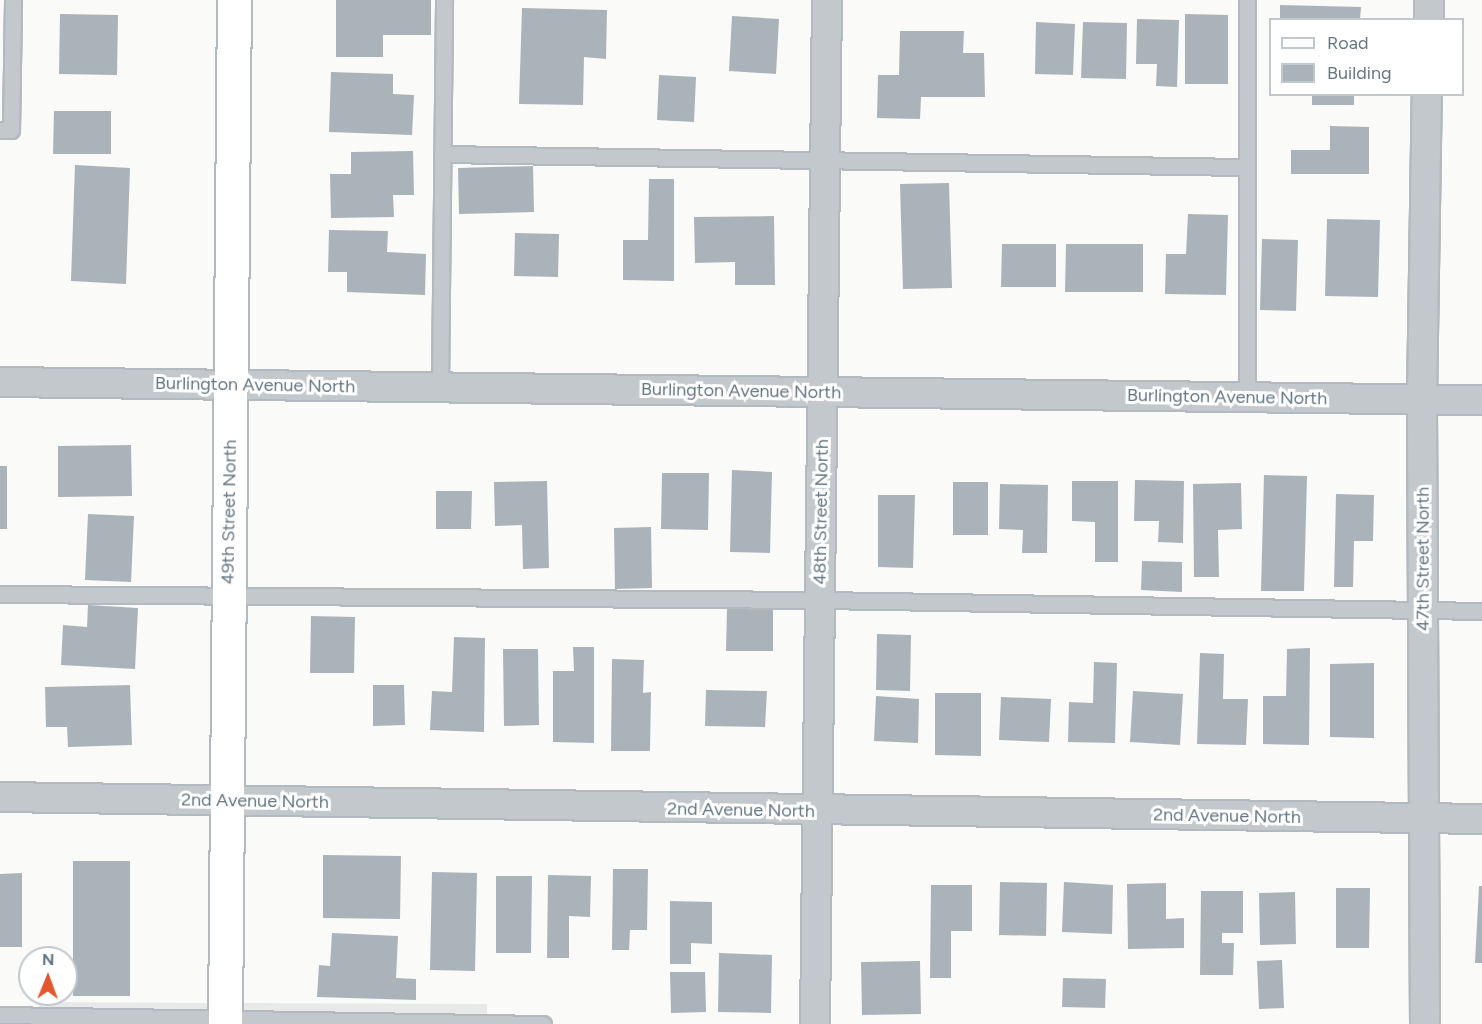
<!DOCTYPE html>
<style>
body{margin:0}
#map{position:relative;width:1482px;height:1024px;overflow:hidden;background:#fafaf8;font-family:Figtree,sans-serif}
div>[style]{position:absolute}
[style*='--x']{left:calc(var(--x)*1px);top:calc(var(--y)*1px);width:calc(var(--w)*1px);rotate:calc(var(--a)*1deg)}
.built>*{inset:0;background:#e8e9e9}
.building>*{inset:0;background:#aab3b9}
.roads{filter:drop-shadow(2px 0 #b3babf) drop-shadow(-2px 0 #b3babf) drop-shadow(0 2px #b3babf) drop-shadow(0 -2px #b3babf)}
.service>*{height:15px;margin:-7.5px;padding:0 7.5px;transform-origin:7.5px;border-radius:7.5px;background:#c3c8cc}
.minor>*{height:28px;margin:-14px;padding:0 14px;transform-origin:14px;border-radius:14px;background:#c3c8cc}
.secondary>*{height:33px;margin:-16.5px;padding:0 16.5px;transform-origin:16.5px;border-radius:16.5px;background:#fff}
span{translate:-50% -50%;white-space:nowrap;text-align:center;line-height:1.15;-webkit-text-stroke:6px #fff;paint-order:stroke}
.street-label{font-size:18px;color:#657683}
.legend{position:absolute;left:1269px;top:18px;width:195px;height:78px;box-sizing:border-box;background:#fff;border:2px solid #c1c8cd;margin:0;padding:8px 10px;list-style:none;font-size:18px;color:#657683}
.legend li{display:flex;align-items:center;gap:12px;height:30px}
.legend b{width:30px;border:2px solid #c1c8cd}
.north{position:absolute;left:18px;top:946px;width:60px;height:60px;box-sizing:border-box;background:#fff;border:2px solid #c1c8cd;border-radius:50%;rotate:1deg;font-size:16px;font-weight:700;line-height:24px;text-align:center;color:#657683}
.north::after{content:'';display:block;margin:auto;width:21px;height:27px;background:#e4572e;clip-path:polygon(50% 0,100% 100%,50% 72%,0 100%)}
</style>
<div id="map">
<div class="built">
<i style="clip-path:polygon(39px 1002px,210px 1003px,210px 1024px,35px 1024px)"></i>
<i style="clip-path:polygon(240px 1003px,487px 1004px,487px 1024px,240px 1024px)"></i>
</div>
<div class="building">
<i style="clip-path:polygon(336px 0,431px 0,431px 35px,383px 35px,383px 57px,336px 57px)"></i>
<i style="clip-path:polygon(1280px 5px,1361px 7px,1360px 20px,1280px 20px)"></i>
<i style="clip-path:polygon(522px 8px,607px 10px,606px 59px,584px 57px,583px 105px,519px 104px)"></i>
<i style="clip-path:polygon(60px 14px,118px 15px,117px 75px,59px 74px)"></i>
<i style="clip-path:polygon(1185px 14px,1228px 15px,1228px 84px,1185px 84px)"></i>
<i style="clip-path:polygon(732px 16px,779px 19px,776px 74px,729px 71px)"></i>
<i style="clip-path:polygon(1137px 19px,1179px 20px,1177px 87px,1156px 86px,1157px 64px,1136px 64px)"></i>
<i style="clip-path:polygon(1036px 22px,1075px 24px,1073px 75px,1035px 74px)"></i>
<i style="clip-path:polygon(1083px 22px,1127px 23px,1126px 79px,1081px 78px)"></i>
<i style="clip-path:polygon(900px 31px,964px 31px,963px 53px,984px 53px,985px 97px,921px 97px,920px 119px,877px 118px,878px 75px,899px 75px)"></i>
<i style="clip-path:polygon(331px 72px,393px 74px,393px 94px,414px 95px,412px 135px,329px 132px)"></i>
<i style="clip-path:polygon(659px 75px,696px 77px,694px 122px,657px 120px)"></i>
<i style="clip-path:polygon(1312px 94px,1354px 94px,1354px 105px,1312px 105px)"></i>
<i style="clip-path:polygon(54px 111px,111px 111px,111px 154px,53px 154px)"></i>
<i style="clip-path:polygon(1330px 126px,1369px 127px,1369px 174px,1291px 174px,1291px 150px,1330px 150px)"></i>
<i style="clip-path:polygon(413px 151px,414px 195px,393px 195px,394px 217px,331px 218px,330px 174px,351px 174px,351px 152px)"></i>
<i style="clip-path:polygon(75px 165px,130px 168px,126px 284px,71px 281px)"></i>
<i style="clip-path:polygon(533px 166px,534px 212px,459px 214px,458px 168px)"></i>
<i style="clip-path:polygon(649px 179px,674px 179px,674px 281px,623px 280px,623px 240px,648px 240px)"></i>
<i style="clip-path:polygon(949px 183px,952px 288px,903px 289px,900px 184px)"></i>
<i style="clip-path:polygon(1188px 214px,1228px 215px,1226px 295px,1165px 294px,1166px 254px,1186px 254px)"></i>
<i style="clip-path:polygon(774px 216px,775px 285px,735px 285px,735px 262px,695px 263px,694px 217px)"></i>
<i style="clip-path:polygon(1327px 219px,1380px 220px,1378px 297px,1325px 296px)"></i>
<i style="clip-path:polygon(329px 230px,388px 231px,387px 252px,426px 254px,425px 295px,347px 292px,347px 272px,328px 272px)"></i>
<i style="clip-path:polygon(515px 233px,559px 234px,558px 277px,514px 276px)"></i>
<i style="clip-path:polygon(1262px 239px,1298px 240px,1296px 311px,1260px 310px)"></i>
<i style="clip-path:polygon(1002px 244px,1056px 244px,1056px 287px,1001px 287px)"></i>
<i style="clip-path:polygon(1066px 244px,1143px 244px,1143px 292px,1065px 292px)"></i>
<i style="clip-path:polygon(131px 445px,132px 496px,58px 497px,58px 446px)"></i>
<i style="clip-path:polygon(0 466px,7px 466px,7px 529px,0 529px)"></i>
<i style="clip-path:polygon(732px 470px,772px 472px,770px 553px,730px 552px)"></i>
<i style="clip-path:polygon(662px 473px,709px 473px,708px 530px,661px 529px)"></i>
<i style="clip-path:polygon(1264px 475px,1307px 476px,1304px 591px,1261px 591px)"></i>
<i style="clip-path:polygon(1135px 480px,1184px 481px,1183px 543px,1158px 542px,1159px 521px,1134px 521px)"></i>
<i style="clip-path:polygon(547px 481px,549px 568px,523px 569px,522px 525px,495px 526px,494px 482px)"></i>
<i style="clip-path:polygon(1072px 481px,1118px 481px,1118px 562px,1095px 562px,1095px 522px,1072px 521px)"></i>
<i style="clip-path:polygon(953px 482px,988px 482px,988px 535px,953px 535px)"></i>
<i style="clip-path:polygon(1241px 483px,1242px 529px,1218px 530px,1219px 577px,1194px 577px,1193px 484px)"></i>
<i style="clip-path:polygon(1000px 484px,1048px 485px,1047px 553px,1022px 553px,1023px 530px,999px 529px)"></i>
<i style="clip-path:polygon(436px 491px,472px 491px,471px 529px,436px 529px)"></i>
<i style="clip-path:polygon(1336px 494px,1374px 495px,1373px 541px,1354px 541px,1353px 587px,1334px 587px)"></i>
<i style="clip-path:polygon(878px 495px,915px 495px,913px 568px,878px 567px)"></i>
<i style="clip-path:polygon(88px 514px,134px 516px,131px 582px,85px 580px)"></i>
<i style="clip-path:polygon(651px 527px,652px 588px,615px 589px,614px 528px)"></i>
<i style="clip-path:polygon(1142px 561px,1182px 562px,1182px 592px,1141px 590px)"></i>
<i style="clip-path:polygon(88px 605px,138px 608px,135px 669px,61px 665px,63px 625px,87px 627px)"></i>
<i style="clip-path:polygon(727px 608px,773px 609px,773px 651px,726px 651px)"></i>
<i style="clip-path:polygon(311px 616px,355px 617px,354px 673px,310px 673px)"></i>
<i style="clip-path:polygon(877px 634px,911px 635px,910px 691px,876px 690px)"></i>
<i style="clip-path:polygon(454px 637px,485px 638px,484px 732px,430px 730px,432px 691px,452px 692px)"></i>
<i style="clip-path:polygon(573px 647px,594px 647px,594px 743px,553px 742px,553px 671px,574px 671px)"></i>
<i style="clip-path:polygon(1310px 648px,1309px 745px,1263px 744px,1263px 696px,1286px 696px,1287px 649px)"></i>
<i style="clip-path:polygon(503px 649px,538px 649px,539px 725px,504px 726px)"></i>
<i style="clip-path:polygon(1200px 653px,1224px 654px,1223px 699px,1248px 699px,1246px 745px,1197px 744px)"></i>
<i style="clip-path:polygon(612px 659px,644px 660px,643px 693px,651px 692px,650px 751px,611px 751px)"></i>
<i style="clip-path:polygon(1094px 662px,1117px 663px,1115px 743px,1068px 742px,1069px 702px,1093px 703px)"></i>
<i style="clip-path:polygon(1374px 663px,1374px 738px,1330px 737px,1330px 664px)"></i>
<i style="clip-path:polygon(130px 685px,132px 745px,68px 747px,67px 727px,46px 727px,45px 687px)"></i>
<i style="clip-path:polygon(373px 685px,404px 685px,405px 725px,373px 726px)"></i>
<i style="clip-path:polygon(706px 690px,767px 691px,765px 727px,705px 726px)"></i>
<i style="clip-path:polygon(1133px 691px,1183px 694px,1180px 745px,1130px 742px)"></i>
<i style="clip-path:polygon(935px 693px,981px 693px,981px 756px,935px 755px)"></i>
<i style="clip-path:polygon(876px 696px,919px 699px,918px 743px,874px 741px)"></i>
<i style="clip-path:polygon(1001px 697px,1051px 699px,1049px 742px,999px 740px)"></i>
<i style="clip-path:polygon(323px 855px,401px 856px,400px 919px,323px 918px)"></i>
<i style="clip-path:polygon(73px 861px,130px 861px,130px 996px,73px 996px)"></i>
<i style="clip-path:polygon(613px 869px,648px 869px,647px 930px,630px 930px,629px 950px,612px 950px)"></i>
<i style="clip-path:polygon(432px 872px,477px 873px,475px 971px,430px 970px)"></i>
<i style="clip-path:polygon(22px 873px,22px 947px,0 947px,0 874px)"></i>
<i style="clip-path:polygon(548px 875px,591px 876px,590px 917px,569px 916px,569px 958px,547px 958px)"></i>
<i style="clip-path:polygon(496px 876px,532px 876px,531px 953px,496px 953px)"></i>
<i style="clip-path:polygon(1000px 882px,1047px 883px,1046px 936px,999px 935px)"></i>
<i style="clip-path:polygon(1064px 882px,1113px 885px,1112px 934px,1062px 932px)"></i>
<i style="clip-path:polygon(1166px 883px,1166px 919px,1184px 918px,1184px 948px,1128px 949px,1127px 884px)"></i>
<i style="clip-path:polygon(931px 885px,972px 885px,972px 931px,951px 931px,951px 978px,930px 978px)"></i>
<i style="clip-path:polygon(1479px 886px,1482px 886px,1482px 963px,1475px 963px)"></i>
<i style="clip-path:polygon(1336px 888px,1370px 888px,1369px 948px,1336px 948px)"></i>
<i style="clip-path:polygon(1201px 891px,1243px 891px,1243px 933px,1222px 933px,1222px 943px,1234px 943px,1233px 975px,1200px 975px)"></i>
<i style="clip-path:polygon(1295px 892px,1296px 944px,1260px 945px,1259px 893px)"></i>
<i style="clip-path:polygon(670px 901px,712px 902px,712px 944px,691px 943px,691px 964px,670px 964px)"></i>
<i style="clip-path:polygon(332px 933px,398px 936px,396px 978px,416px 979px,416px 1000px,317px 997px,319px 965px,330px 966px)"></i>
<i style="clip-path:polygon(719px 953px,772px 955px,771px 1013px,718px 1012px)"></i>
<i style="clip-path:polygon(1282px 960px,1284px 1008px,1259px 1009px,1257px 961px)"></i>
<i style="clip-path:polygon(920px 961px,921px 1014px,862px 1015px,861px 962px)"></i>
<i style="clip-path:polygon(670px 972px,705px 972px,706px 1012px,671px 1013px)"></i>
<i style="clip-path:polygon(1063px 978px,1106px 979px,1105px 1008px,1062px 1007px)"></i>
</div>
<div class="roads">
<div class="service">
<i style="--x:0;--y:130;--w:11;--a:0"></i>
<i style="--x:11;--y:130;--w:130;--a:-89.1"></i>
<i style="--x:442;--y:154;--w:805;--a:0.93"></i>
<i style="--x:440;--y:387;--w:387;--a:-89.4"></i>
<i style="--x:1247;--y:397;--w:397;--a:-90"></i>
<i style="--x:0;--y:594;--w:820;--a:0.42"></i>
<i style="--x:820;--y:600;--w:662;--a:0.95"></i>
<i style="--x:0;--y:1015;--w:543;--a:0.95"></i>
</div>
<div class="minor">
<i style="--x:1429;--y:20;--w:20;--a:-90"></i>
<i style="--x:0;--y:382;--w:1482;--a:0.7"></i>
<i style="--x:0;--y:797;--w:1482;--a:0.85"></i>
<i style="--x:815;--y:1024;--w:1024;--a:-89.33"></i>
<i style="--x:1425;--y:1024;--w:625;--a:-90.28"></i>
<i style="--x:1422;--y:399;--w:305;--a:-89.1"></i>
</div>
<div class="secondary">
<i style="--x:225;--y:1024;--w:1024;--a:-89.5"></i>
</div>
</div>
<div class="street-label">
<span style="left:255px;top:385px;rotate:1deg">Burlington Avenue North</span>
<span style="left:741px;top:391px;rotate:1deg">Burlington Avenue North</span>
<span style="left:1227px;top:397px;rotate:1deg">Burlington Avenue North</span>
<span style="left:229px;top:512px;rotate:-89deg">49th Street North</span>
<span style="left:821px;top:512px;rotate:-89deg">48th Street North</span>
<span style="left:1423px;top:559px;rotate:-90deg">47th Street North</span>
<span style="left:255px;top:801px;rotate:1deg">2nd Avenue North</span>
<span style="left:741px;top:810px;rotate:1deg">2nd Avenue North</span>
<span style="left:1227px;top:816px;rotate:1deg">2nd Avenue North</span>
</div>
<ul class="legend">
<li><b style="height:8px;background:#fff"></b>Road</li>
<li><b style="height:16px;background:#aab3b9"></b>Building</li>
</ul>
<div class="north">N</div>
</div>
